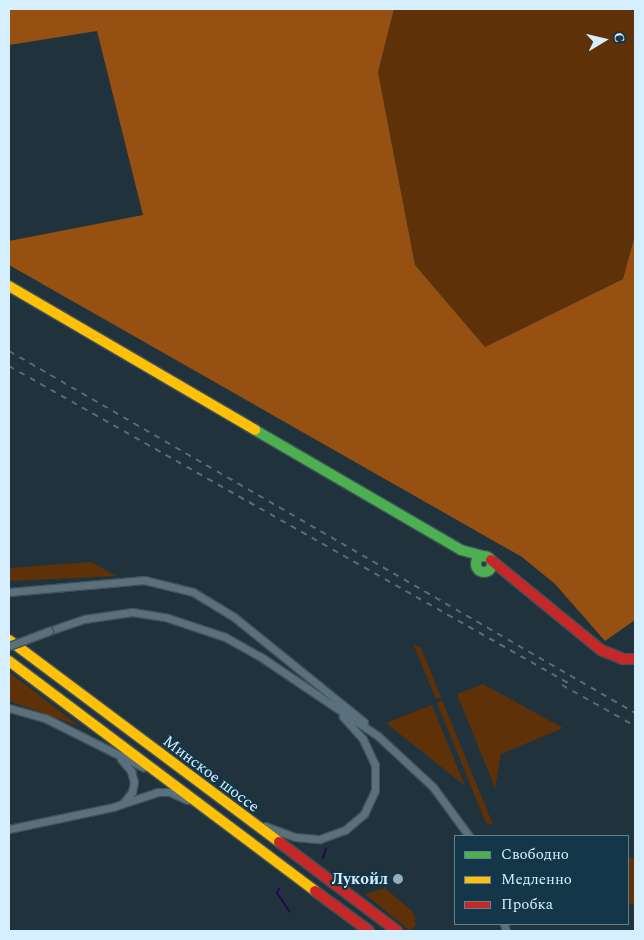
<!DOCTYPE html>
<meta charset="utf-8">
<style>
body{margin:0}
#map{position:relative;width:644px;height:940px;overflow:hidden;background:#20333c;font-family:Spectral,serif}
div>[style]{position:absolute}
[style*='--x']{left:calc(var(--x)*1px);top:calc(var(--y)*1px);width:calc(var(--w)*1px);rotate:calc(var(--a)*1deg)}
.green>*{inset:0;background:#5e3108}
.forest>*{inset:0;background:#955012}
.stream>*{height:2px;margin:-1px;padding:0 1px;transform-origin:1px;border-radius:1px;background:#250653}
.roads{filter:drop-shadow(1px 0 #42515a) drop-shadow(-1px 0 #42515a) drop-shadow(0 1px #42515a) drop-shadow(0 -1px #42515a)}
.street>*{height:7px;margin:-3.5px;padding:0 3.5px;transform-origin:3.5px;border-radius:3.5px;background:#5a717d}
.fast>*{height:10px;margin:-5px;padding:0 5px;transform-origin:5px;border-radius:5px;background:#4caf50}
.fast>.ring{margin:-5px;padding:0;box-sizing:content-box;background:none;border:10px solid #4caf50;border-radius:50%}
.slow>*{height:10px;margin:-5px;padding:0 5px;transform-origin:5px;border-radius:5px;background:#ffc107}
.jam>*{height:10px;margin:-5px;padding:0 5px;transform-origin:5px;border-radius:5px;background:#c62828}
.rail>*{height:2px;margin-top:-1px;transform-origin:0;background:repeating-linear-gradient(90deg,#5a6c75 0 6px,transparent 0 12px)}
.bridges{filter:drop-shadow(1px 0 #42515a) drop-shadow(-1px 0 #42515a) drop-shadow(0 1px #42515a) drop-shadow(0 -1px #42515a)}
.street-bridge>*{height:7px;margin:-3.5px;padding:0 3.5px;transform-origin:3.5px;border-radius:3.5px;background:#5a717d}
.dots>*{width:14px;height:14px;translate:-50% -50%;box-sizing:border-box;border:2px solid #133749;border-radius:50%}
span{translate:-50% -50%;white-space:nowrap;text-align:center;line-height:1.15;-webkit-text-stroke:4.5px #133749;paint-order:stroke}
.street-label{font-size:16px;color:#d5efff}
.poi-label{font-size:16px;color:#d5efff;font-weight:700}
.right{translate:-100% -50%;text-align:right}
.frame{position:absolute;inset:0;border:10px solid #d5efff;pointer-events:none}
.legend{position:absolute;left:454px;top:835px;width:175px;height:90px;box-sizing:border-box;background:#133749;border:1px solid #618192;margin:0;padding:6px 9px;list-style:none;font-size:15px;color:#d5efff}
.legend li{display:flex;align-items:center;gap:10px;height:25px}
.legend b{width:25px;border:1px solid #618192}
.north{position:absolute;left:579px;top:15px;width:50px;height:50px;-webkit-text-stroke:4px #133749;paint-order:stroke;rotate:81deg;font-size:14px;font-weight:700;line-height:20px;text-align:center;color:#d5efff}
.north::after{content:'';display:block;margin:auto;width:18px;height:22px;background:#d5efff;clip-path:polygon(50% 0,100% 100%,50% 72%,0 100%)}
</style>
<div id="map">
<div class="green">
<i style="clip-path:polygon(394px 9px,635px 9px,635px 235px,623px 279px,485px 347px,415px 265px,378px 72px)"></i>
<i style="clip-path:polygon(91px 562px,116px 576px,9px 581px,9px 568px)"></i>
<i style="clip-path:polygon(413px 644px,421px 648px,441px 697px,436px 699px)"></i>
<i style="clip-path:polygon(9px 672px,79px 726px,9px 701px)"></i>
<i style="clip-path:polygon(483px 684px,563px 728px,501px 754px,495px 788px,457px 694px)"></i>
<i style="clip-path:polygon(442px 700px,493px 825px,486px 823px,437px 703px)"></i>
<i style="clip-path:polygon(432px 705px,465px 786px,386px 723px)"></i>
<i style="clip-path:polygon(628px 857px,635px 858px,635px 905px,628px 903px)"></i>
<i style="clip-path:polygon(385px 888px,413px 912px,416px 925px,410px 931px,365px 894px)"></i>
</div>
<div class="forest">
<i style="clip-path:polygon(9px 9px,394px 9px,378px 72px,415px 265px,485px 347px,623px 279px,635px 235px,635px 620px,605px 641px,555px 584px,522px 557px,9px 265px,9px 241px,143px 215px,97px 31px,9px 45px)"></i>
</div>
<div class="stream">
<i style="--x:323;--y:858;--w:10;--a:-73"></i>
<i style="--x:279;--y:889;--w:4;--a:117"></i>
<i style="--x:277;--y:893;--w:22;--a:56"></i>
</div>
<div class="roads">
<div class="street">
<i style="--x:9;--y:592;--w:136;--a:-5.1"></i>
<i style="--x:144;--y:580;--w:50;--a:13.8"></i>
<i style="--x:193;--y:592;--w:48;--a:31.4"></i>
<i style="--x:234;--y:617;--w:167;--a:38.9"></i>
<i style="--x:49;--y:631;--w:37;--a:-19"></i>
<i style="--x:84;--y:619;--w:49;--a:-8.3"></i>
<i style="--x:132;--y:612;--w:33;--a:9"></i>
<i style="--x:165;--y:617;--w:63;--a:18.4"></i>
<i style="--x:225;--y:637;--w:41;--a:29.1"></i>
<i style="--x:261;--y:657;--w:141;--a:34"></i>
<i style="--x:378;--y:736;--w:75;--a:42.8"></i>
<i style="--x:433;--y:787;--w:61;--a:53.7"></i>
<i style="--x:9;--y:708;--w:37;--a:16"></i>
<i style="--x:45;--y:718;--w:110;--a:26.6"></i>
<i style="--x:121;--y:759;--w:16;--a:50"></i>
<i style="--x:131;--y:771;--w:11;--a:75"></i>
<i style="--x:134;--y:782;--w:10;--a:101"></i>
<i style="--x:132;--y:792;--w:14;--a:129"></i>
<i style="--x:265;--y:826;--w:32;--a:20"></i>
<i style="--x:295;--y:837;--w:25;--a:5"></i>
<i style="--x:320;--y:839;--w:27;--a:-20"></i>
<i style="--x:345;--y:830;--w:25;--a:-40"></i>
<i style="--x:364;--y:814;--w:26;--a:-65"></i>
<i style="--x:375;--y:790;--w:25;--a:-90"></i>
<i style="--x:375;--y:765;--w:29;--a:-115"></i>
<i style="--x:363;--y:739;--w:30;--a:-132"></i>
<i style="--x:9;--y:829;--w:106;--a:-11.9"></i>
<i style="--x:113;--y:807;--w:47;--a:-18.4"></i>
<i style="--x:158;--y:792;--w:12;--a:0"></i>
<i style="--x:170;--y:792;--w:19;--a:25"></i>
<i style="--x:504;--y:924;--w:7;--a:74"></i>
</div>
<div class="fast">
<i style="--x:255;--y:430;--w:238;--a:30.2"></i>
<i style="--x:461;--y:550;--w:24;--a:15"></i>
<i class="ring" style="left:476px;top:556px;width:6px;height:6px"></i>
</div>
<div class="slow">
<i style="--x:9;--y:286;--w:285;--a:30.3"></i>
<i style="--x:9;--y:640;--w:337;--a:36.8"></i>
<i style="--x:9;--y:661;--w:383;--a:36.9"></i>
</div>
<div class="jam">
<i style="--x:491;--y:560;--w:142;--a:39.3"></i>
<i style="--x:601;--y:650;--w:24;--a:22"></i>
<i style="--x:623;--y:659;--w:12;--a:0"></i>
<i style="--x:279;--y:842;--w:148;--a:37"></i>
<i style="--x:315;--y:891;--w:67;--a:36.5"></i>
</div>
</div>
<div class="rail">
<i style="--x:9;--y:351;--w:723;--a:30.04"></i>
<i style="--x:9;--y:366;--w:645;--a:29.55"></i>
<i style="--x:562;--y:685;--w:84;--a:29.3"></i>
</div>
<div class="bridges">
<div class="street-bridge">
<i style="--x:9;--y:646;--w:43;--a:-20.6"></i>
</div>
</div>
<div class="dots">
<i style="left:398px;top:879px;background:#96adbb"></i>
</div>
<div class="street-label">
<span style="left:211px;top:774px;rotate:37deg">Минское шоссе</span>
</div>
<div class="poi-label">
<span class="right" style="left:388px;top:879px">Лукойл</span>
</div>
<div class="frame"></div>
<ul class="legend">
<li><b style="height:6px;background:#4caf50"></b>Свободно</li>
<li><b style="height:6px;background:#ffc107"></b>Медленно</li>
<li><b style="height:6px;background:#c62828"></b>Пробка</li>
</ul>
<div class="north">С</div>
</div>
